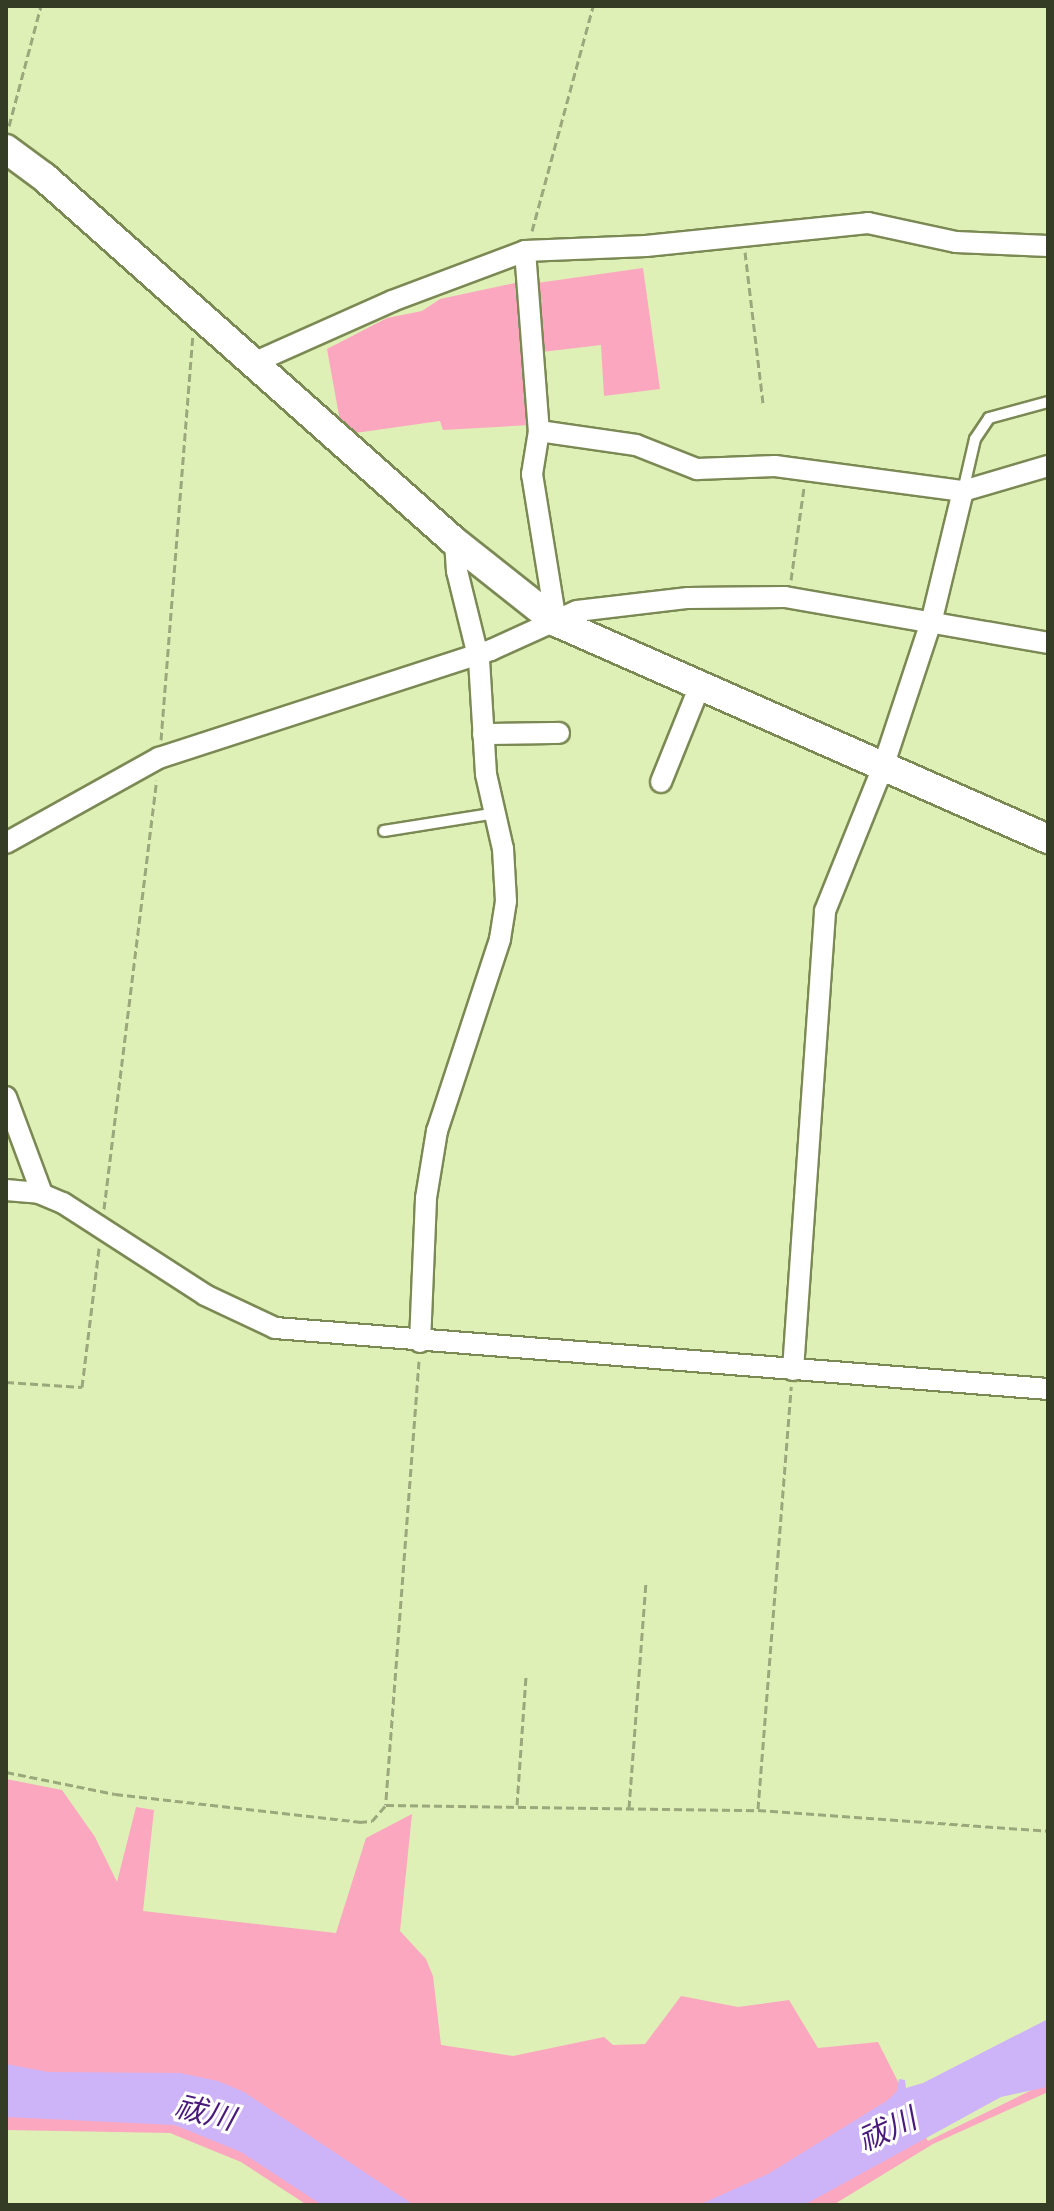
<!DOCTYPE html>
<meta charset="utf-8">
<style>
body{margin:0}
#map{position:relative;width:1054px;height:2211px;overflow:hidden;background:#dff0b6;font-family:"Noto Sans","Noto Sans JP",sans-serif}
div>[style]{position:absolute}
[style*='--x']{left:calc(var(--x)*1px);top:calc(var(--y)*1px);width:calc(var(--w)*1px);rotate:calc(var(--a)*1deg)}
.green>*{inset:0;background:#faa7bf}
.water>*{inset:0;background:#cdb4f9}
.path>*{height:3px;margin-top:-1.5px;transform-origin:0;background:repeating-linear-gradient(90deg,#9ba87c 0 8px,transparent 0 12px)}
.roads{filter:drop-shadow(2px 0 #7b8954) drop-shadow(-2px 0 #7b8954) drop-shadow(0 2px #7b8954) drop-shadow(0 -2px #7b8954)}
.lane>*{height:10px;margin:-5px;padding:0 5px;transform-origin:5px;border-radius:5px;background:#fff}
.street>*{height:20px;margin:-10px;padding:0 10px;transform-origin:10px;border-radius:10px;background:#fff}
.secondary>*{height:28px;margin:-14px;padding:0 14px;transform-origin:14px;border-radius:14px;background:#fff}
span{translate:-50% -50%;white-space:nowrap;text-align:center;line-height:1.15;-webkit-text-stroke:6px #fff;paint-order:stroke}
.water-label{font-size:30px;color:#4a197c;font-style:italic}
.frame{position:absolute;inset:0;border:8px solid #353c25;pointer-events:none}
</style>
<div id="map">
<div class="green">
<i style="clip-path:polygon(643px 268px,660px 389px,604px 396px,601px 345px,542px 352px,537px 283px)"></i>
<i style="clip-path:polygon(515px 283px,530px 425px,443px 430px,440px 421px,355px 433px,340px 421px,327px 349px,387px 318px,422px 311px,440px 299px)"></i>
<i style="clip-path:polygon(6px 1779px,62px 1790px,95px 1837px,117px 1882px,136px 1807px,154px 1810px,143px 1911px,336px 1933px,366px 1838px,412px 1814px,400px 1931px,426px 1959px,433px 1976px,441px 2045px,513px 2056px,604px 2037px,613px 2045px,645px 2044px,681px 1996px,738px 2007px,789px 2000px,818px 2048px,878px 2042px,928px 2141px,1048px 2082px,1048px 2092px,933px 2144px,833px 2205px,307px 2205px,241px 2162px,170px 2133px,6px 2130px)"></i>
</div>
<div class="water">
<i style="clip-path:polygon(1048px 2019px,1047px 2087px,1001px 2097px,804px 2205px,699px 2205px,768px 2174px,888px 2100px,897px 2091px,899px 2079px,905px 2080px,906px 2088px,923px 2083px)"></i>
<i style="clip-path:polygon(6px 2064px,48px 2072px,180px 2073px,218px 2081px,244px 2092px,414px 2205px,322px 2205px,241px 2152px,175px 2125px,6px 2117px)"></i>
</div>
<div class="path">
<i style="--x:9;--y:126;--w:124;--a:-75.1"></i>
<i style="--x:532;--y:231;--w:233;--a:-74.8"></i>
<i style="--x:745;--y:252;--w:153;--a:83.2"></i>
<i style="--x:791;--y:580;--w:93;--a:-82"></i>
<i style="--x:161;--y:740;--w:404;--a:-85.5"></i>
<i style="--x:104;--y:1209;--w:432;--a:-83"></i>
<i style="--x:419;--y:1361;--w:445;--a:94.3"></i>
<i style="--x:386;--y:1805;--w:372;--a:0.8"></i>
<i style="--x:758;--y:1810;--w:291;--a:4.1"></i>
<i style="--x:6;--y:1382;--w:76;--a:3.8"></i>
<i style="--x:82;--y:1387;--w:140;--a:-83"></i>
<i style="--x:6;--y:1772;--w:111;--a:11.4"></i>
<i style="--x:115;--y:1794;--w:246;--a:6.5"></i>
<i style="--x:359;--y:1822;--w:13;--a:-4"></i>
<i style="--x:372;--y:1821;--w:21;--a:-49"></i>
<i style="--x:517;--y:1805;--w:128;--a:-86"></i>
<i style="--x:629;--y:1808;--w:226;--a:-85.7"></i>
<i style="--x:758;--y:1809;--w:424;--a:-85.5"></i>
</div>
<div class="roads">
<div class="lane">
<i style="--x:963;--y:491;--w:53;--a:-77"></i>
<i style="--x:975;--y:439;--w:25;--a:-56"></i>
<i style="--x:989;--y:418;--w:61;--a:-15.2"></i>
<i style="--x:384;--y:831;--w:113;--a:-9.1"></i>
</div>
<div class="street">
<i style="--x:525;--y:251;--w:181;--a:85.6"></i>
<i style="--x:539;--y:431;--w:44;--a:99.2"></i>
<i style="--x:532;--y:474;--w:150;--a:80.8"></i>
<i style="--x:253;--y:363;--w:152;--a:-24"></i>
<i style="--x:392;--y:301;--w:142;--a:-20.6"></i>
<i style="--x:525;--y:251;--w:121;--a:-2.4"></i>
<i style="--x:646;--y:246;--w:223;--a:-5.9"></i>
<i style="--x:868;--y:223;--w:90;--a:12.2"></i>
<i style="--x:956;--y:242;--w:92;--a:2.5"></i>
<i style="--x:539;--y:431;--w:98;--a:8.2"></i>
<i style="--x:636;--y:445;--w:66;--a:21.5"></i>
<i style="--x:697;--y:469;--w:78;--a:-2.2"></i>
<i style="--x:775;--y:466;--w:190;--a:7.6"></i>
<i style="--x:963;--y:491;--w:89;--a:-16.4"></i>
<i style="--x:483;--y:734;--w:76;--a:-0.8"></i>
<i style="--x:661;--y:782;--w:101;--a:-68"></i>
<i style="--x:6;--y:843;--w:175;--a:-29.1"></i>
<i style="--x:159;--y:758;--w:349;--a:-18"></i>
<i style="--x:491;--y:650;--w:94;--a:-24.4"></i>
<i style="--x:577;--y:611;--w:112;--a:-6.7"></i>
<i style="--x:688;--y:598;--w:97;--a:-0.6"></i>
<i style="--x:785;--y:597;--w:267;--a:9.9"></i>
<i style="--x:6;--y:1097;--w:103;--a:69.6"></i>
<i style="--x:6;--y:1190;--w:33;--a:5"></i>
<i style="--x:39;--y:1193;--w:26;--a:23"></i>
<i style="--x:63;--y:1203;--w:169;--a:32.9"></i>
<i style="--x:205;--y:1295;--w:77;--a:25.2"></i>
<i style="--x:275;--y:1328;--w:775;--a:4.51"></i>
<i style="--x:420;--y:1342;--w:144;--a:-87.6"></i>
<i style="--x:426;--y:1198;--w:68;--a:-80.7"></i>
<i style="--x:437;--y:1131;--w:202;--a:-71.8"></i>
<i style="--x:500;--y:939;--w:38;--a:-81"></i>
<i style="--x:506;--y:901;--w:52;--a:-93.3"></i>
<i style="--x:503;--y:849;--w:77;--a:-102.8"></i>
<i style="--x:486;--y:774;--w:114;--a:-93.5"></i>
<i style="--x:479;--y:660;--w:92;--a:-103.9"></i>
<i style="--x:457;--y:571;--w:29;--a:-94"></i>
<i style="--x:793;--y:1370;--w:460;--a:-86"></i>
<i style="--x:825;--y:911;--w:155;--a:-68.1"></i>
<i style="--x:883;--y:767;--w:156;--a:-71.7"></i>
<i style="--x:932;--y:619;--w:132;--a:-76.4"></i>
</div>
<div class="secondary">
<i style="--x:6;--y:149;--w:47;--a:36.4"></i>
<i style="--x:44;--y:177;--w:550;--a:41.61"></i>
<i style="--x:455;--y:542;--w:129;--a:38.4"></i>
<i style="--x:556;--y:622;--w:538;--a:23.8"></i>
</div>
</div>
<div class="water-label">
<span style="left:205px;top:2112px;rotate:14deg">祓川</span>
<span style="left:887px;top:2129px;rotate:-25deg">祓川</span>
</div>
<div class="frame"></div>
</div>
